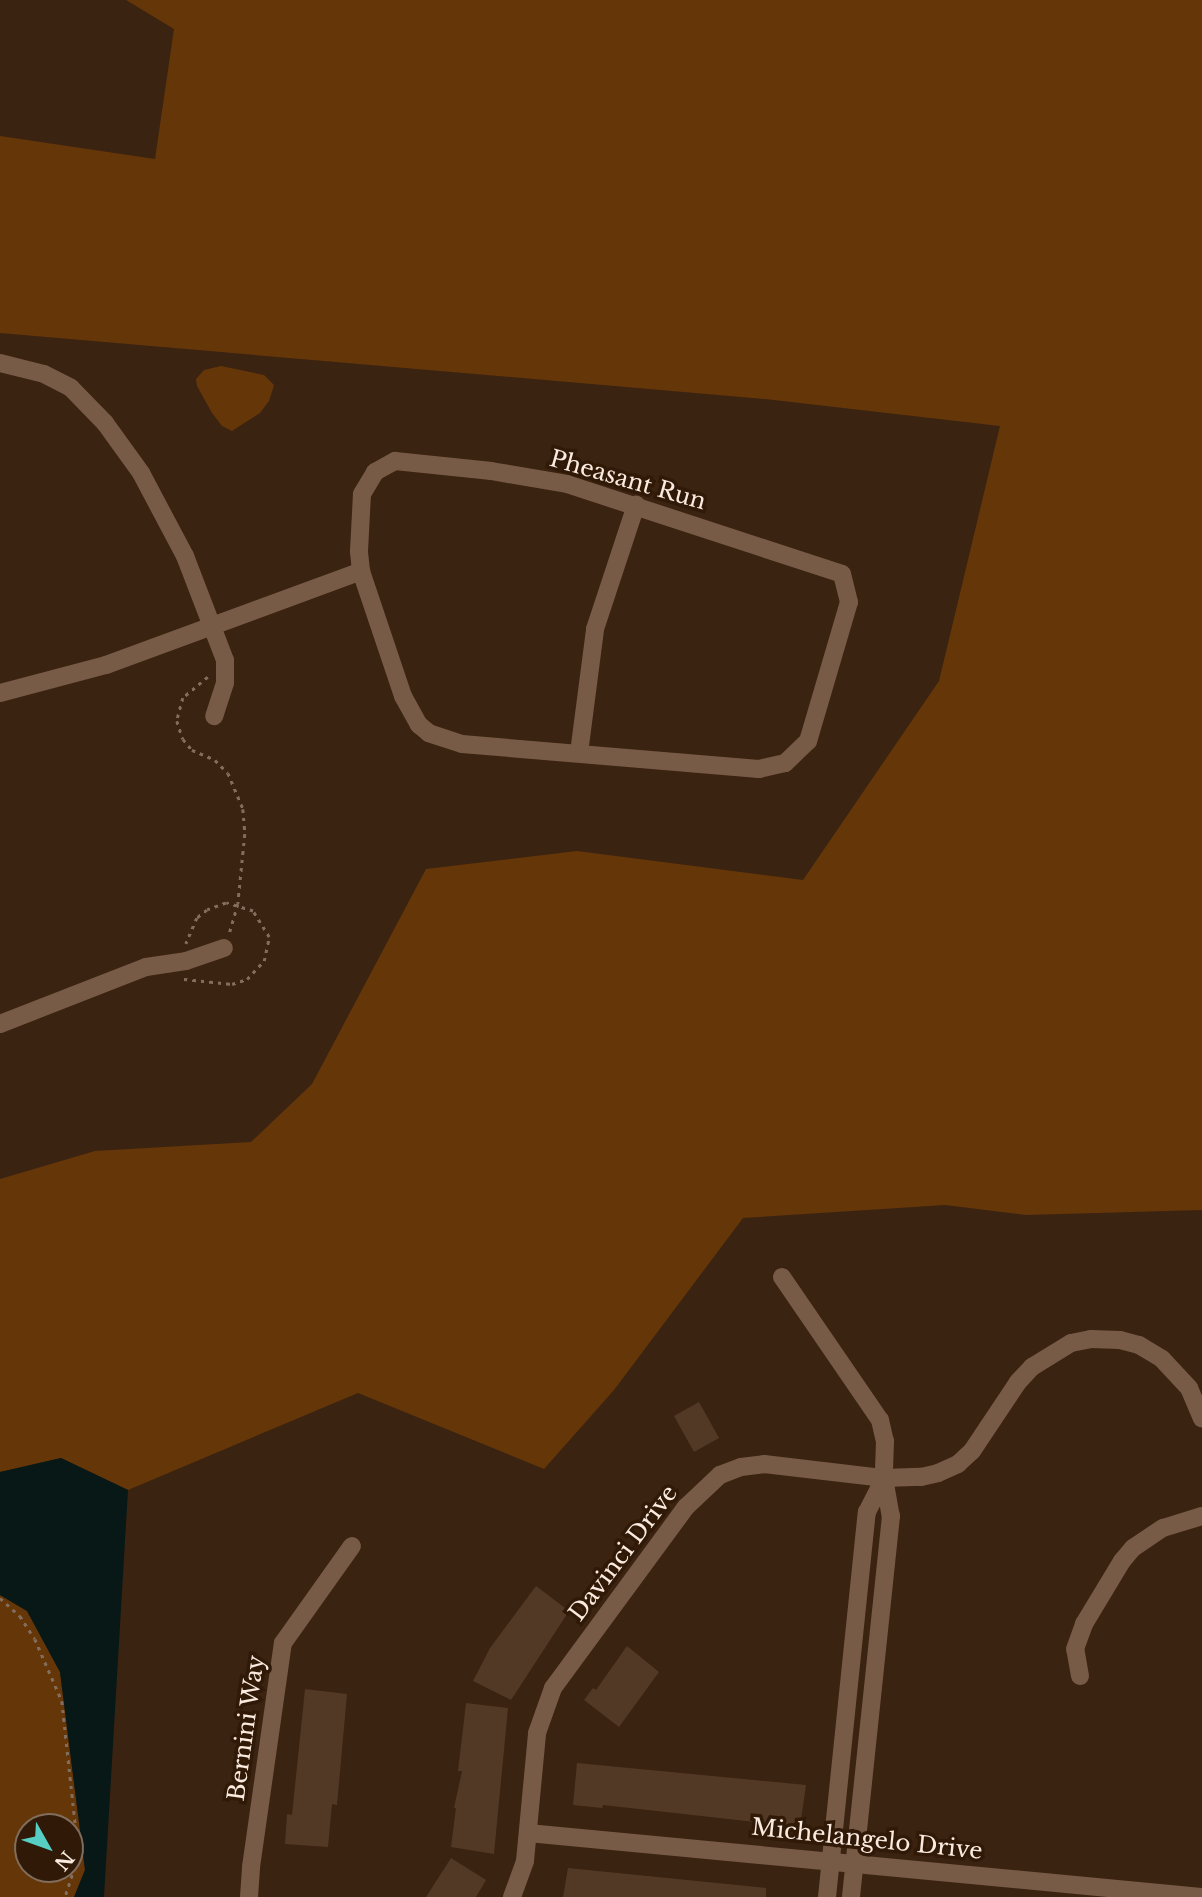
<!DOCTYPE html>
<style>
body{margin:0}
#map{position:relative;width:1202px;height:1897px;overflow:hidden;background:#3b2311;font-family:"Libre Baskerville",serif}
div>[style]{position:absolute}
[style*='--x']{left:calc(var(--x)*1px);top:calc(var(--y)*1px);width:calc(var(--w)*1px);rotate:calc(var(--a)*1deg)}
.green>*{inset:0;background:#653608}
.water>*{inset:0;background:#081817}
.building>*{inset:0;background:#523926}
.path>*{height:2.5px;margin-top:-1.25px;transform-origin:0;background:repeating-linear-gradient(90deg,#836e5e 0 3.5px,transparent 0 8.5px)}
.minor>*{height:18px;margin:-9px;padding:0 9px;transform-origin:9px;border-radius:9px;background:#775b46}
span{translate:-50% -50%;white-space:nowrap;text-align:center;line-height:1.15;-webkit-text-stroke:7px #301a07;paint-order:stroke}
.street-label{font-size:23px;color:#faeadf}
.north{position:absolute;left:14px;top:1813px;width:70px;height:70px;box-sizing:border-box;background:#301a07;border:2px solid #816d5d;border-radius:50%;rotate:130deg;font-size:19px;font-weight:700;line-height:28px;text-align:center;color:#faeadf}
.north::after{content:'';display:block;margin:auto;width:24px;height:32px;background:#56cec3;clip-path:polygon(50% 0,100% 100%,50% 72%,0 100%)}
</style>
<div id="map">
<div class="green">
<i style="clip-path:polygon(126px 0,1202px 0,1202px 1210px,1026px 1215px,945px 1205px,743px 1218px,614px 1390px,544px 1469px,358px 1393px,128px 1490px,61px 1458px,0 1472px,0 1179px,95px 1151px,251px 1142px,312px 1084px,426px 869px,577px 851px,803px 880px,939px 681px,1000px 426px,765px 399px,0 333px,0 136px,155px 159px,174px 29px)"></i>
<i style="clip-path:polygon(221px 366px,264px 375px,274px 385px,269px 401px,260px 413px,232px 431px,222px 426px,212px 413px,197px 386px,196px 379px,204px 370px)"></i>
<i style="clip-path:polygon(evenodd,0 1595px,27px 1611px,60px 1672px,85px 1870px,74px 1897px,0 1897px,0 1595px,28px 1827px,70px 1827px,70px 1869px,28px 1869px,28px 1827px)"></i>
</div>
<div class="water">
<i style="clip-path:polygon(61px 1458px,128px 1490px,104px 1897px,74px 1897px,85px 1870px,60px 1672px,27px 1611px,0 1595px,0 1472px)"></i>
</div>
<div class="building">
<i style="clip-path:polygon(699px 1402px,719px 1438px,694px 1452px,674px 1416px)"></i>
<i style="clip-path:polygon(536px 1586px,569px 1611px,511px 1700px,473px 1681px,490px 1648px)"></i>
<i style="clip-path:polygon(627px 1646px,659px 1672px,619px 1727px,584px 1700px,593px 1688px,596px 1690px)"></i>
<i style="clip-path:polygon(305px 1689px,347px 1694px,337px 1805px,332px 1804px,328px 1847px,285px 1844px,287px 1814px,292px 1815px)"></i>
<i style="clip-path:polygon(466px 1703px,508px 1708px,494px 1854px,451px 1847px,456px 1808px,454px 1808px,462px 1771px,458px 1771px)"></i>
<i style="clip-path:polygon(577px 1763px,806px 1785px,800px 1827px,603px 1805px,602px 1808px,573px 1805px)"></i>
<i style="clip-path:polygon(451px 1858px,486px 1880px,476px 1897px,426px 1897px)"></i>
<i style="clip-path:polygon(568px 1868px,766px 1888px,766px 1897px,563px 1897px)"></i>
</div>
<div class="path">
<i style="--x:208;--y:677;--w:33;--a:140"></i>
<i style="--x:183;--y:698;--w:24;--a:105"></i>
<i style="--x:177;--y:721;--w:19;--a:72"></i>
<i style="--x:183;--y:739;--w:14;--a:51"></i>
<i style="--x:192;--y:750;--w:25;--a:23"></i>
<i style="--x:215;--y:760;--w:18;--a:45"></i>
<i style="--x:228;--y:773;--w:39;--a:67"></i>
<i style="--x:243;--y:809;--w:25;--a:85"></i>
<i style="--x:245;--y:834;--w:70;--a:95.7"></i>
<i style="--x:238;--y:904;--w:32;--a:106"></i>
<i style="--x:184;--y:979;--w:48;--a:5.9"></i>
<i style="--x:232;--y:984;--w:16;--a:-18"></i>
<i style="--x:247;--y:979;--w:25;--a:-47"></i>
<i style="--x:264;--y:961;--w:25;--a:-78"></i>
<i style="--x:269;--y:937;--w:31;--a:-122"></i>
<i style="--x:253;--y:911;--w:28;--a:-163"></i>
<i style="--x:226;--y:903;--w:20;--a:160"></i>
<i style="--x:207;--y:910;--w:13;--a:141"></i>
<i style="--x:197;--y:918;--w:28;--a:113"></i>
<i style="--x:0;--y:1598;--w:27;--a:42"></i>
<i style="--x:20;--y:1616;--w:27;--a:57"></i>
<i style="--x:35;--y:1639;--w:68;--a:66.5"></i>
<i style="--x:62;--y:1701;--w:140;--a:83.8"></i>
<i style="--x:77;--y:1840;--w:27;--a:94"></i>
<i style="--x:75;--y:1867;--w:32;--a:108"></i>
</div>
<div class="minor">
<i style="--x:0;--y:363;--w:45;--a:14"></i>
<i style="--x:44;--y:374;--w:30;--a:27"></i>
<i style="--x:71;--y:388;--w:49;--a:45.8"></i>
<i style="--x:105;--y:423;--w:62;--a:54.2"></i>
<i style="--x:141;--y:473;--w:94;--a:62.1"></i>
<i style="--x:185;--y:556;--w:111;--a:69"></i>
<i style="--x:225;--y:660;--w:23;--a:90"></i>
<i style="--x:225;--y:683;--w:35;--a:108"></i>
<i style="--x:395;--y:461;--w:97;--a:5.9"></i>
<i style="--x:491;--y:471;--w:77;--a:9.7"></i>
<i style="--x:567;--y:484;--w:289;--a:18.1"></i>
<i style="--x:842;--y:574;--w:29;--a:76"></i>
<i style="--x:849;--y:602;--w:145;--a:106.4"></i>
<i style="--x:808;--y:741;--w:32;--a:136"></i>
<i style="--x:785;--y:763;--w:27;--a:167"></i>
<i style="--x:759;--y:769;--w:298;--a:-175.2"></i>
<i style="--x:462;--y:744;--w:35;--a:-162"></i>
<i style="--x:429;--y:733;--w:13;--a:-141"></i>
<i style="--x:419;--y:725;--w:33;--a:-119"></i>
<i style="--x:403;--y:696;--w:132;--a:-108.6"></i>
<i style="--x:361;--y:571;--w:20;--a:-96"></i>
<i style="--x:359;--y:551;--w:57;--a:-87"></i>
<i style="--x:362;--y:494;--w:26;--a:-59"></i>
<i style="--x:375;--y:472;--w:23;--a:-29"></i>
<i style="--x:0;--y:693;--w:110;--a:-14.8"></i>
<i style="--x:106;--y:665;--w:272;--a:-20.2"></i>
<i style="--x:579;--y:753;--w:125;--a:-82.6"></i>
<i style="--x:595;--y:629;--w:131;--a:-71.7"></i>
<i style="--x:0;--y:1024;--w:157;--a:-21.3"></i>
<i style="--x:146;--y:967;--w:40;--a:-8.5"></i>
<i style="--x:186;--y:961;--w:40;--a:-18.9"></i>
<i style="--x:782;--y:1277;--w:173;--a:55.6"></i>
<i style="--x:880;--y:1420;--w:22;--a:77"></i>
<i style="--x:885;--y:1441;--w:37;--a:92"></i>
<i style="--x:884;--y:1478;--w:39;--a:80"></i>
<i style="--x:891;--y:1516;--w:383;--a:96"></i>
<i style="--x:1080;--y:1676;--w:27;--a:-100"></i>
<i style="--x:1075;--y:1649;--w:27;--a:-70"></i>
<i style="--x:1084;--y:1624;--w:74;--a:-58.9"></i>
<i style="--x:1122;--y:1561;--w:17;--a:-50"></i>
<i style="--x:1133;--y:1548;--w:36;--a:-34"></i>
<i style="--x:1163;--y:1528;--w:41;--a:-17.1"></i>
<i style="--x:528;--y:1833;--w:677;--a:5.42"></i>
<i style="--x:249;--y:1897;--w:30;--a:-86"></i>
<i style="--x:251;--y:1867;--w:226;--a:-81.9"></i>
<i style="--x:283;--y:1643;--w:119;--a:-54.6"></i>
<i style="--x:512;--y:1897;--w:38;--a:-70"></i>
<i style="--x:525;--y:1861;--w:129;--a:-84.6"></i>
<i style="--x:537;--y:1733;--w:48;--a:-70.4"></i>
<i style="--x:553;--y:1688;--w:225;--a:-53.7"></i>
<i style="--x:686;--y:1507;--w:47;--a:-43.3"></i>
<i style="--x:720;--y:1475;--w:22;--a:-21"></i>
<i style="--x:741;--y:1467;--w:23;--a:-7"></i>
<i style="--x:764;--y:1464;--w:121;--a:6.7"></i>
<i style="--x:884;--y:1478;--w:37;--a:-2"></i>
<i style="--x:921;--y:1477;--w:17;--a:-13"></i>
<i style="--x:938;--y:1473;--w:22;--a:-24"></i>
<i style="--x:958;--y:1464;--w:19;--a:-43"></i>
<i style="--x:972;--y:1451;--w:83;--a:-56.3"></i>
<i style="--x:1018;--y:1382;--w:21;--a:-47"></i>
<i style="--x:1032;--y:1367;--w:46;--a:-31.6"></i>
<i style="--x:1071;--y:1343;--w:20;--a:-11"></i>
<i style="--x:1091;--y:1339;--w:29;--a:2"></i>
<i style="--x:1120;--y:1340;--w:20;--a:15"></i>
<i style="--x:1139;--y:1345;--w:27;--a:31"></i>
<i style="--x:1162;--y:1359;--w:40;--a:47"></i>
<i style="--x:1189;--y:1388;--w:33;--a:67"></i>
<i style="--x:827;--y:1897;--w:387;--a:-84.1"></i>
<i style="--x:867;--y:1512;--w:38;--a:-63"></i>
</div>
<div class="street-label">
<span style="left:628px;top:480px;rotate:16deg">Pheasant Run</span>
<span style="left:623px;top:1553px;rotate:-53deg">Davinci Drive</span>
<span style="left:246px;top:1728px;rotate:-82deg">Bernini Way</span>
<span style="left:867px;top:1839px;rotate:6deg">Michelangelo Drive</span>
</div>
<div class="north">N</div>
</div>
